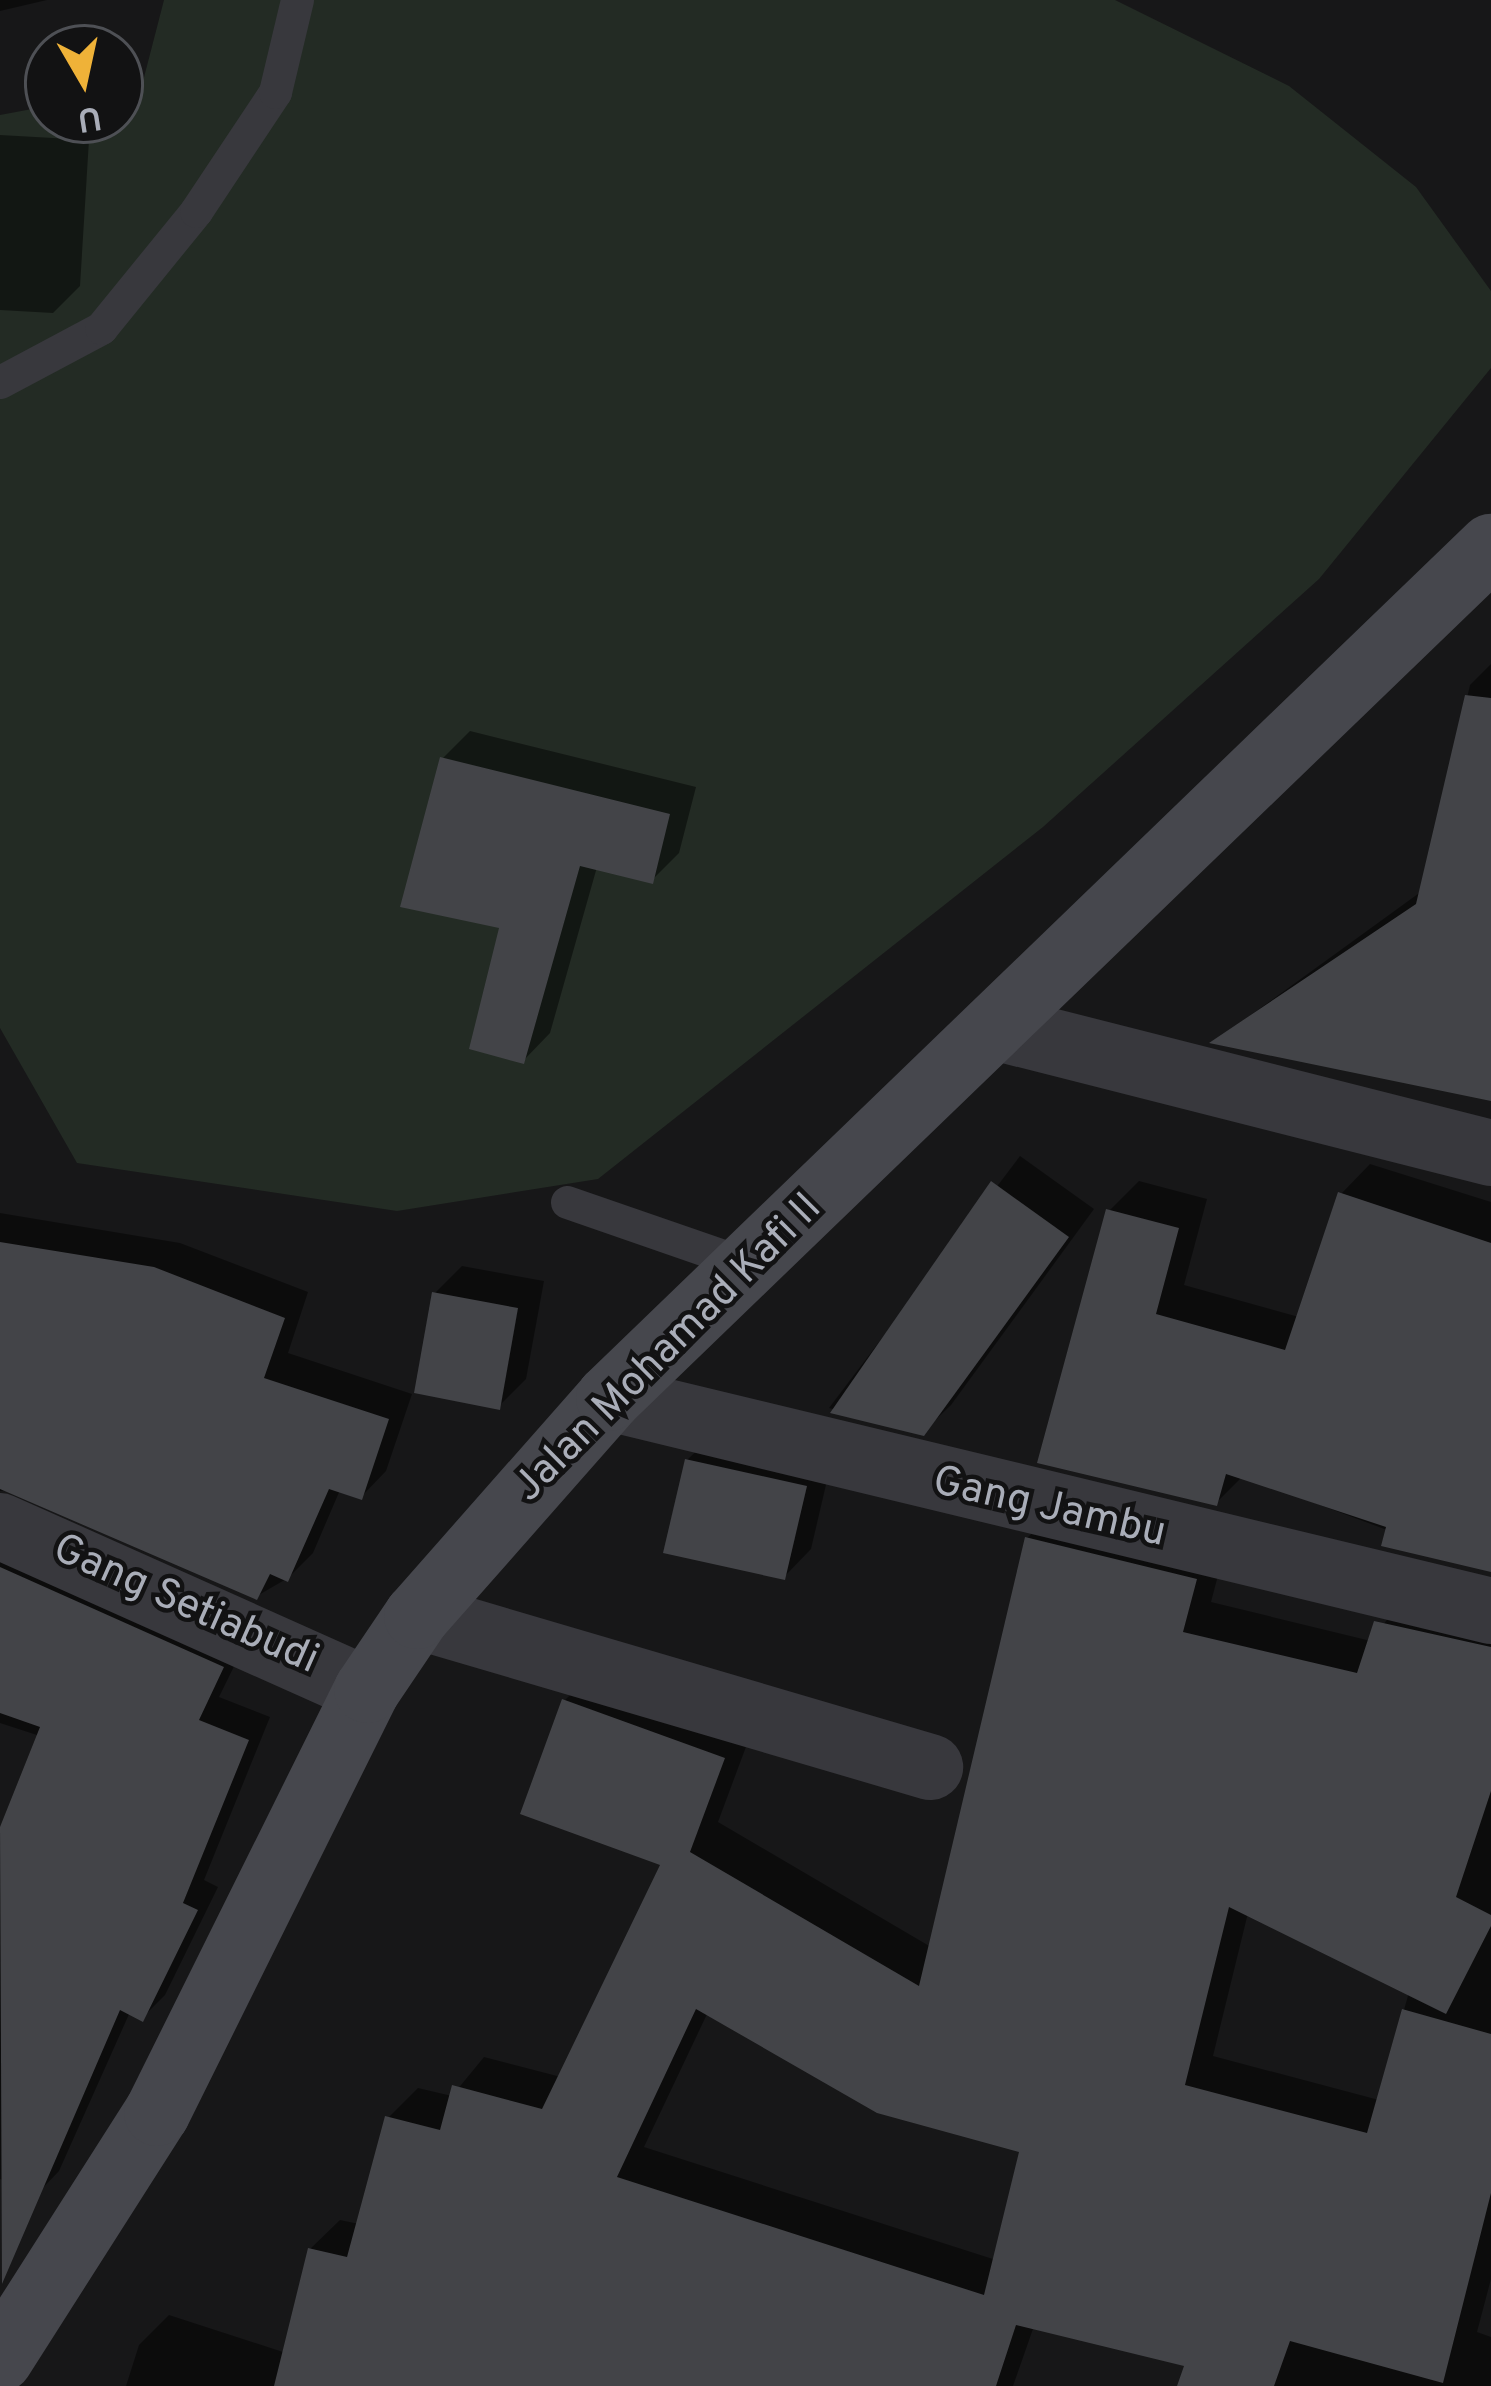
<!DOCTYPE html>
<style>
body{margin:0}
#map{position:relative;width:1491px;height:2386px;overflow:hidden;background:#171718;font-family:Overpass,sans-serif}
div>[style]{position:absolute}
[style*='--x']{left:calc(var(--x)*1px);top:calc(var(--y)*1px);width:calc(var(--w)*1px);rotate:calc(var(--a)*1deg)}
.green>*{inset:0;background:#232b24}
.shadow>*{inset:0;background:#0007}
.building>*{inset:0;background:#434448}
.lane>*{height:33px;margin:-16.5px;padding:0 16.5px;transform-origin:16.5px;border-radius:16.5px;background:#38383d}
.street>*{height:66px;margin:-33px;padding:0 33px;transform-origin:33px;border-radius:33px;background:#38383d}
.secondary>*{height:66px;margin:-33px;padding:0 33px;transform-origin:33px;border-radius:33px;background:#46474d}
span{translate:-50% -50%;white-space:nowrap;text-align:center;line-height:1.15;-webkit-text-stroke:9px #121213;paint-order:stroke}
.street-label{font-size:42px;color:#a9adb8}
.north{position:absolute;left:24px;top:24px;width:120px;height:120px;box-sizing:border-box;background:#121213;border:3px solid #4e5055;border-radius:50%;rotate:171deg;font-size:33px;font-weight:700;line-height:48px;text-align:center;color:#a9adb8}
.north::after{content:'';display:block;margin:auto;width:42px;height:54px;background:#efb238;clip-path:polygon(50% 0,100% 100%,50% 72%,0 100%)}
</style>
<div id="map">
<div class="green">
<i style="clip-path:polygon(164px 0,1115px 0,1289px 86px,1416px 187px,1491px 291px,1491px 368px,1319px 579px,1043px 827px,598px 1179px,397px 1211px,77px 1163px,0 1028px,0 115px,48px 106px,48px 120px,120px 120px,120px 93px,141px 89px)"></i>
</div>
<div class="shadow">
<i style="clip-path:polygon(0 0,47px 0,0 11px)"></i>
<i style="clip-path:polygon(0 135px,89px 140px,80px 286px,53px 313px,0 310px)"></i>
<i style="clip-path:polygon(1491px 664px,1491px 1096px,1215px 1041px,1422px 891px,1470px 685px)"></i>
<i style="clip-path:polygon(470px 731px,696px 787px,679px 853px,652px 880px,597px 867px,550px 1033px,523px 1061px,503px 926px,443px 758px)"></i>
<i style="clip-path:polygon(1020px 1156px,1094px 1209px,951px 1405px,923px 1432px,829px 1408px)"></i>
<i style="clip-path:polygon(1370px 1164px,1491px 1202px,1491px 1569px,1243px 1476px,1216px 1503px,1109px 1211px,1139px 1181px,1207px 1199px,1184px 1285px,1299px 1317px,1341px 1194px)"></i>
<i style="clip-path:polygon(0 1213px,180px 1243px,308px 1292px,288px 1353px,412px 1394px,386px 1471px,361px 1497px,340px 1490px,313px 1553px,288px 1578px,257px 1596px,16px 1489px,0 1491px)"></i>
<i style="clip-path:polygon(462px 1266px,544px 1281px,526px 1379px,499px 1406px,435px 1293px)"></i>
<i style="clip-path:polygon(715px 1433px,832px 1459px,811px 1549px,784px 1577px,687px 1460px)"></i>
<i style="clip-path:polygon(evenodd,1057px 1509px,1225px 1549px,1211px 1602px,1371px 1641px,1407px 1593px,1491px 1613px,1491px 2279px,1477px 2332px,1491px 2337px,1491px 2386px,1180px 2386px,1188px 2364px,1034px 2326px,1013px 2386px,126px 2386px,139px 2345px,169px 2315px,283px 2352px,310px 2249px,340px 2220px,359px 2224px,388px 2118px,418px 2088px,452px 2096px,484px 2057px,561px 2077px,664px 1863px,565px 1700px,595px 1671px,753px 1728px,718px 1822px,931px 1947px,1027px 1538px,1057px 1509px,1248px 1913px,1409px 1992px,1379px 2100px,1213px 2056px,1248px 1913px,1057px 1509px,708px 2012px,1022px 2150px,996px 2260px,644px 2147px,708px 2012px)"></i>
<i style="clip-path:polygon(0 1530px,245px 1644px,219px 1697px,270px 1717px,204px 1880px,218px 1887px,165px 1995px,142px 2018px,130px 2012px,59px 2171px,37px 2194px,0 2179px,0 1835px,40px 1736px,0 1723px)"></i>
</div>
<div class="building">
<i style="clip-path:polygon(1465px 695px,1491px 698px,1491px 1101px,1209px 1043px,1416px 904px)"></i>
<i style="clip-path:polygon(440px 757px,670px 814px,653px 884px,580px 866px,524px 1064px,469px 1049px,499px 928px,400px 907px)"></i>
<i style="clip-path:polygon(991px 1181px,1069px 1237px,924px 1436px,830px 1413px)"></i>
<i style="clip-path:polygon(1338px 1192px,1491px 1243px,1491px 1572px,1381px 1546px,1386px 1527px,1226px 1474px,1217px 1506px,1037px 1463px,1106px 1209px,1179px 1228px,1156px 1314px,1285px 1350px)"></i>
<i style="clip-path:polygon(0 1242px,154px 1267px,285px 1318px,264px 1378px,389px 1419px,362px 1500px,329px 1489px,288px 1582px,270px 1574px,257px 1600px,0 1489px)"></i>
<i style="clip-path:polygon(432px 1292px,518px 1308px,500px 1410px,414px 1393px)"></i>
<i style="clip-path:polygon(685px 1459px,807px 1486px,785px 1580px,663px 1553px)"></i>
<i style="clip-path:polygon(evenodd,1025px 1537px,1197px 1579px,1183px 1632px,1357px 1673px,1374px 1621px,1491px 1647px,1491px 1791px,1456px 1897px,1491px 1915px,1491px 1926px,1446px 2014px,1229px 1907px,1185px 2085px,1367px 2133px,1402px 2009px,1491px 2034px,1491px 2193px,1443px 2383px,1290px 2341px,1274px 2386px,1177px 2386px,1184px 2366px,1016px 2325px,996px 2386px,274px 2386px,308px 2248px,347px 2257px,385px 2116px,440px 2130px,452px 2085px,542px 2109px,660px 1865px,520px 1814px,562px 1699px,725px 1758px,690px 1852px,919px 1986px,1025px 1537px,696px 2009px,877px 2113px,1019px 2152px,984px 2295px,617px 2177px,696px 2009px)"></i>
<i style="clip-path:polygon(0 1567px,224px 1667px,199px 1720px,249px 1740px,183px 1903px,198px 1910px,143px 2022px,120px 2010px,2px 2284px,0 1827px,40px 1727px,0 1713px)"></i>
</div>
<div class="lane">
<i style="--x:0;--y:382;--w:115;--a:-28.1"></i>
<i style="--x:101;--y:328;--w:151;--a:-50.9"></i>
<i style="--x:196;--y:211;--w:143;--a:-56.4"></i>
<i style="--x:275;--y:92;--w:95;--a:-76.6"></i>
<i style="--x:567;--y:1202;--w:193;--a:19.1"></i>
</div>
<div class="street">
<i style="--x:994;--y:1027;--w:513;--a:14.23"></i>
<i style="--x:609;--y:1398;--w:907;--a:13.58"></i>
<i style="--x:0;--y:1526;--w:402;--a:24.1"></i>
<i style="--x:417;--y:1616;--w:535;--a:16.4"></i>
</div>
<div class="secondary">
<i style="--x:0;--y:2359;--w:292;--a:-57.5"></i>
<i style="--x:157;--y:2113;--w:472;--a:-63.6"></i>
<i style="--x:367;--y:1690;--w:89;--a:-56"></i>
<i style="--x:417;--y:1616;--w:290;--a:-48.6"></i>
<i style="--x:609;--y:1398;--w:1226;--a:-43.98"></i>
</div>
<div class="street-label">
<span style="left:669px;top:1349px;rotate:-45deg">Jalan Mohamad Kafi II</span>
<span style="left:1049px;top:1509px;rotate:13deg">Gang Jambu</span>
<span style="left:185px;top:1606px;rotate:24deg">Gang Setiabudi</span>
</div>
<div class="north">U</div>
</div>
